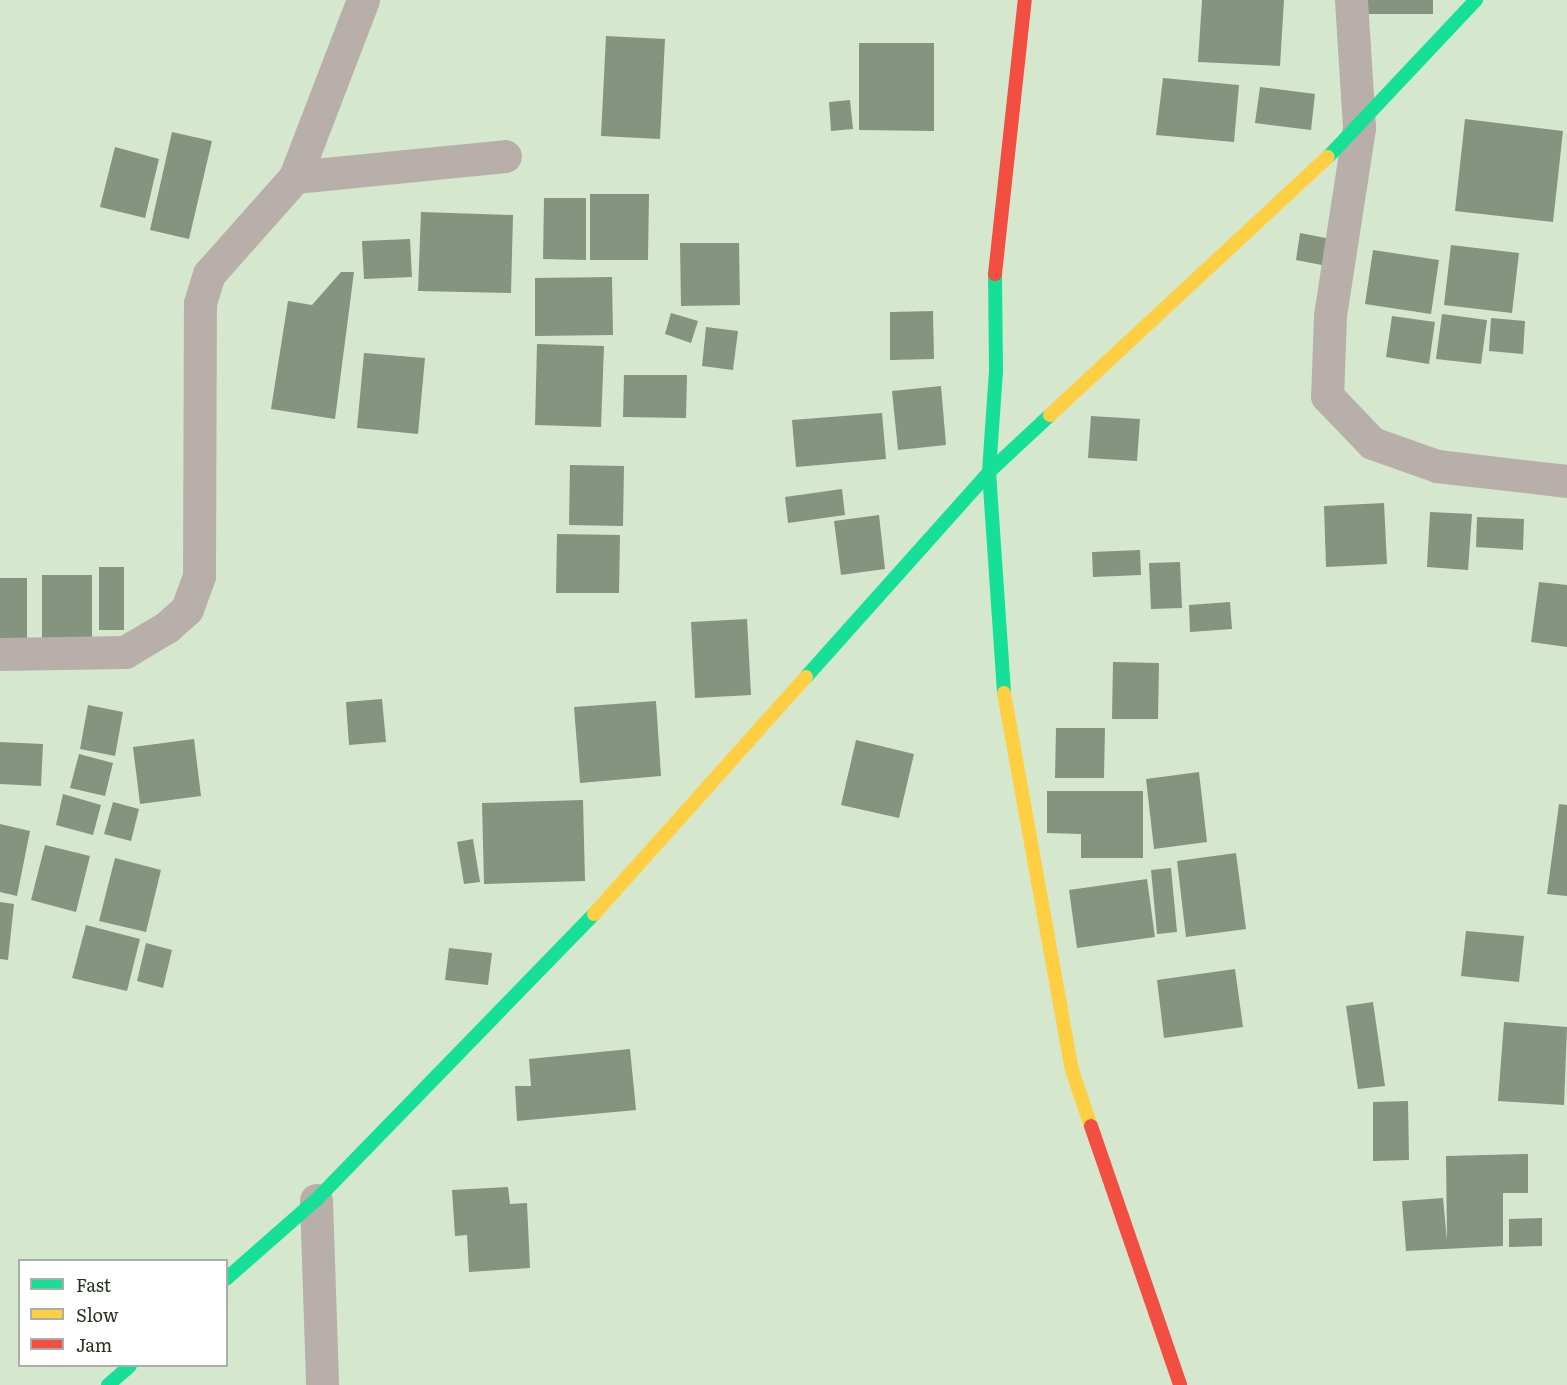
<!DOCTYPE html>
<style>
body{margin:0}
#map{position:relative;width:1567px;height:1385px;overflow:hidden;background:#d5e8ce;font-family:Literata,serif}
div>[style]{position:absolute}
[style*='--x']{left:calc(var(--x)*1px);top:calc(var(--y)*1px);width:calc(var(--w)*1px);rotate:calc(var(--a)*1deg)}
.building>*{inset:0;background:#85937f}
.street>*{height:33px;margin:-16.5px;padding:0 16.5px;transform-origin:16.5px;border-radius:16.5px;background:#b8afab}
.fast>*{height:14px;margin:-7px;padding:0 7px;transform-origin:7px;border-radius:7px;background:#16e098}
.slow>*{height:14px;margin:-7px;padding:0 7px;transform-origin:7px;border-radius:7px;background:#ffcf43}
.jam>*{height:14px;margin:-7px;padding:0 7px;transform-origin:7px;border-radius:7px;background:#f24e42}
span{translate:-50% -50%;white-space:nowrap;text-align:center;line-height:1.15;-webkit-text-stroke:6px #fff;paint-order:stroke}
.legend{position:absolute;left:18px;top:1259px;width:210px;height:108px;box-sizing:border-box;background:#fff;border:2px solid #a9aea7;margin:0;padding:8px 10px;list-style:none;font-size:18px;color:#273422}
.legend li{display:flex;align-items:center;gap:12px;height:30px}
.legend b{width:30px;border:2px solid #a9aea7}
</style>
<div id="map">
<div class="building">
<i style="clip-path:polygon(1202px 0,1284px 0,1280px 66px,1198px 62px)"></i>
<i style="clip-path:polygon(1366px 0,1433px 0,1433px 14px,1366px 14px)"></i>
<i style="clip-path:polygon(606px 36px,665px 39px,660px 139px,601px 136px)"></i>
<i style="clip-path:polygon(859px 43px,934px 43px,934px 131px,859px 130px)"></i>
<i style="clip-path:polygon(1163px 78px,1239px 85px,1234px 142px,1156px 135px)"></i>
<i style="clip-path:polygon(1260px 87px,1315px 94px,1311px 130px,1255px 123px)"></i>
<i style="clip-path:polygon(850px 100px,853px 129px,831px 131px,829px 102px)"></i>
<i style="clip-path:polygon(1465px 119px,1563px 131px,1553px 222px,1455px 211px)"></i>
<i style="clip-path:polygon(172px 132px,212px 141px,189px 239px,150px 230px)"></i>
<i style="clip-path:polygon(115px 147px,159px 159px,145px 218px,100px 207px)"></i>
<i style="clip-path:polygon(590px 194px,649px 194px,648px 260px,590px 260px)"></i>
<i style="clip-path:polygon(544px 198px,586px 198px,586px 260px,543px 259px)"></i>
<i style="clip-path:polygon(421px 212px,513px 215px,511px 293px,418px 291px)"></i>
<i style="clip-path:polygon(1300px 233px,1331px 239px,1327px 266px,1296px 260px)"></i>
<i style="clip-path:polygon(410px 239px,412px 277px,364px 279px,362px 241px)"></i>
<i style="clip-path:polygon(680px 243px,739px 243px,740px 305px,681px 306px)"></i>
<i style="clip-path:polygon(1451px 245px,1519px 253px,1512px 313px,1444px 305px)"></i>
<i style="clip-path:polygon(1373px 250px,1439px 260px,1431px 314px,1365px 304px)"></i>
<i style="clip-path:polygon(341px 272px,354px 272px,335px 419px,271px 409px,288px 301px,312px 305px)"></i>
<i style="clip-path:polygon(612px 277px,613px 335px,535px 336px,535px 278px)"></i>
<i style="clip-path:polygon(933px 311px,934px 359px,890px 360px,890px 312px)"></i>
<i style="clip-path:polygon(671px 313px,698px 321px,691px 343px,665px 334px)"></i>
<i style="clip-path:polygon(1442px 314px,1487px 320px,1481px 364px,1436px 359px)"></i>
<i style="clip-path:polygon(1392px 316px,1435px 322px,1429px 364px,1386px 357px)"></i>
<i style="clip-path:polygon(1491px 318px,1525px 321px,1523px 354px,1489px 351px)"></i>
<i style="clip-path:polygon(706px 327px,738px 331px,733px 370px,702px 366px)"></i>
<i style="clip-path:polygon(537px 344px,604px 346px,601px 427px,535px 425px)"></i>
<i style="clip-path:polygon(364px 353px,425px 358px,418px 434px,357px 428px)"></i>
<i style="clip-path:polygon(624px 375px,687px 375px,686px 418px,623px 417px)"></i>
<i style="clip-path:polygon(941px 386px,946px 445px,898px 450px,892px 391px)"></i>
<i style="clip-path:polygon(882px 413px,886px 459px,796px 467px,792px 420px)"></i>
<i style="clip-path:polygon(1091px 416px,1140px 419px,1137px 461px,1088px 458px)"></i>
<i style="clip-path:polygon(570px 465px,624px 466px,623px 526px,569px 525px)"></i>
<i style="clip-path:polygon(842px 489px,845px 515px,788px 523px,785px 497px)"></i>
<i style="clip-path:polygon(1384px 503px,1387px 564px,1326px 567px,1324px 506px)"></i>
<i style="clip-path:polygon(1430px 512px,1472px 514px,1468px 570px,1427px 567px)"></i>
<i style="clip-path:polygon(879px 515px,885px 569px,841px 575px,834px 521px)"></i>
<i style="clip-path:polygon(1477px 517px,1524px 519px,1523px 550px,1476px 547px)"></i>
<i style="clip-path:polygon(557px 534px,620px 535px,619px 593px,556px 593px)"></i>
<i style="clip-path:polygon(1140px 550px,1141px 575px,1093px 577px,1092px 552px)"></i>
<i style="clip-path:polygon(1180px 562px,1182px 608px,1151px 609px,1149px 563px)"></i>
<i style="clip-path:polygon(99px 567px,124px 567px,124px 630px,99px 630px)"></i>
<i style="clip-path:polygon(42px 575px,92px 575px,92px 644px,42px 644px)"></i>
<i style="clip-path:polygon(0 578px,27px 578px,27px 649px,0 649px)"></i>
<i style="clip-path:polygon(1539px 582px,1567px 585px,1567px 647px,1531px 642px)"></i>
<i style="clip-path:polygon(1230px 602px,1232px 629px,1190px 632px,1189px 605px)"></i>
<i style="clip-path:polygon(747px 619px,751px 695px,695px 698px,691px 622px)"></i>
<i style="clip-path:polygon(1113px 662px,1159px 663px,1158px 719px,1112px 719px)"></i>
<i style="clip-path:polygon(382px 699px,386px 742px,349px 745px,346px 702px)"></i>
<i style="clip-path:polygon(656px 701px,661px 776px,580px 783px,574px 707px)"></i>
<i style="clip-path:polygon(88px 705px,123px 712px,115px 756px,80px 749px)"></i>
<i style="clip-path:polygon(1056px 728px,1105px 728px,1104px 778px,1055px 778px)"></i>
<i style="clip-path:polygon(194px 739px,201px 796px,140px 804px,133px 747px)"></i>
<i style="clip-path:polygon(856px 740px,914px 754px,899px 818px,841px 805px)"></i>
<i style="clip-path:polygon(0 742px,43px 744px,41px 786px,0 784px)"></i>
<i style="clip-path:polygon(79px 754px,113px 763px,105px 796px,70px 788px)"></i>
<i style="clip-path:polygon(1199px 772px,1207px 842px,1154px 849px,1146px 779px)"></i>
<i style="clip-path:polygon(1047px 791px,1143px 791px,1143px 858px,1081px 858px,1081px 834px,1047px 833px)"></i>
<i style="clip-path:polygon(63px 794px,101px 805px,93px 835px,56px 825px)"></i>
<i style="clip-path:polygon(583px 800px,585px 881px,484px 884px,482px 803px)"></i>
<i style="clip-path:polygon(113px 802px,139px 809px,131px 841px,104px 834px)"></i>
<i style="clip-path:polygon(1559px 804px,1567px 805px,1567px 896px,1547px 894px)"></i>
<i style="clip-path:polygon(0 824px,30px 831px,17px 896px,0 892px)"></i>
<i style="clip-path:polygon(473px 839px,480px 882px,464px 884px,457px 842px)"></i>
<i style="clip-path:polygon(45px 845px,90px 856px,76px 912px,31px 900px)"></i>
<i style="clip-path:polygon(1236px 853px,1246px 929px,1186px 937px,1177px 861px)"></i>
<i style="clip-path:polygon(115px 858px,161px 870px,146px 932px,99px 921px)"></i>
<i style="clip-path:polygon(1171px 868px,1177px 932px,1157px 934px,1151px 870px)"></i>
<i style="clip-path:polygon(1147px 879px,1155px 937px,1077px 948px,1069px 890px)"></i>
<i style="clip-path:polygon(0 902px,14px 904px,8px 960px,0 959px)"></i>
<i style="clip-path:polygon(86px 925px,140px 939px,127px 991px,72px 978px)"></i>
<i style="clip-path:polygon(1466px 931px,1524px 936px,1519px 982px,1461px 976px)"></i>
<i style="clip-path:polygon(146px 943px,172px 950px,163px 988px,137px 981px)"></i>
<i style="clip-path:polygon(449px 948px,492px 953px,488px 985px,445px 980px)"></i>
<i style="clip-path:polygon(1235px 969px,1243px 1027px,1164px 1038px,1157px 980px)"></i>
<i style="clip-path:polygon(1373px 1002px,1385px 1086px,1358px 1089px,1346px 1006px)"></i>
<i style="clip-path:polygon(1504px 1022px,1567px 1027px,1564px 1105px,1498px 1101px)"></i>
<i style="clip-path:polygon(630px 1049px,636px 1110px,517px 1121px,515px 1086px,531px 1086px,529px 1059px)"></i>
<i style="clip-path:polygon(1408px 1101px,1409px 1160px,1373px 1161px,1373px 1102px)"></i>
<i style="clip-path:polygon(1528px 1154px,1528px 1193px,1503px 1193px,1503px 1246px,1406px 1251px,1402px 1201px,1443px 1198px,1447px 1241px,1446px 1156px)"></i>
<i style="clip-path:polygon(508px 1187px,510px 1204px,527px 1203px,530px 1268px,469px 1272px,467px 1235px,455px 1236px,452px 1190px)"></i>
<i style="clip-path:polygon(1542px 1218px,1542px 1246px,1509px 1247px,1509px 1219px)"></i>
</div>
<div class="street">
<i style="--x:1351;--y:0;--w:128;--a:86.4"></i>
<i style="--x:1359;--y:128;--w:190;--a:98.8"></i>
<i style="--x:1330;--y:316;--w:80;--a:92.1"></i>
<i style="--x:1327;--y:396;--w:65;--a:46.2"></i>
<i style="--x:1372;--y:443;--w:69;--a:19.5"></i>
<i style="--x:1437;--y:466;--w:131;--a:6.6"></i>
<i style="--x:295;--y:177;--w:211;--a:-5.7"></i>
<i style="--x:0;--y:654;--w:125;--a:-0.9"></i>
<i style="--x:125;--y:652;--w:49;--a:-30.8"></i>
<i style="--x:167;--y:627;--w:27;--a:-42"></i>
<i style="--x:187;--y:609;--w:35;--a:-70"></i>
<i style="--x:199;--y:576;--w:273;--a:-89.8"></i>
<i style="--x:200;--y:303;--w:30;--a:-73"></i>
<i style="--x:209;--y:274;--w:130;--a:-48.4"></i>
<i style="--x:295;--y:177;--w:190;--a:-69"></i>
<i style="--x:316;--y:1200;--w:185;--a:88.1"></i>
</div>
<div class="fast">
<i style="--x:1328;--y:157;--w:216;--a:-46.7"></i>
<i style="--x:995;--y:274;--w:97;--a:89.4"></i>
<i style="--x:996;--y:371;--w:101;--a:94"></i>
<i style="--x:989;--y:472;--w:222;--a:86.1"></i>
<i style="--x:806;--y:677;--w:275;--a:-48.2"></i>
<i style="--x:989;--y:472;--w:83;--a:-43.1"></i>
<i style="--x:226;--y:1279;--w:120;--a:-41.3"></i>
<i style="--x:316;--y:1200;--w:399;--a:-45.8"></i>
<i style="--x:108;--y:1385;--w:29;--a:-41"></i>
</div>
<div class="slow">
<i style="--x:1050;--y:415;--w:379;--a:-42.9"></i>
<i style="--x:1004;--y:693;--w:383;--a:79.8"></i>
<i style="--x:1072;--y:1070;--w:59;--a:71.3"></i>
<i style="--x:594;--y:914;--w:318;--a:-48.2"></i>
</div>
<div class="jam">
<i style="--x:995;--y:274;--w:276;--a:-83.8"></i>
<i style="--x:1091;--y:1126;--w:274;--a:71"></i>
</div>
<ul class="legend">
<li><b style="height:8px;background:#16e098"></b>Fast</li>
<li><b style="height:8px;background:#ffcf43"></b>Slow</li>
<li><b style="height:8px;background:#f24e42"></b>Jam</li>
</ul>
</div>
